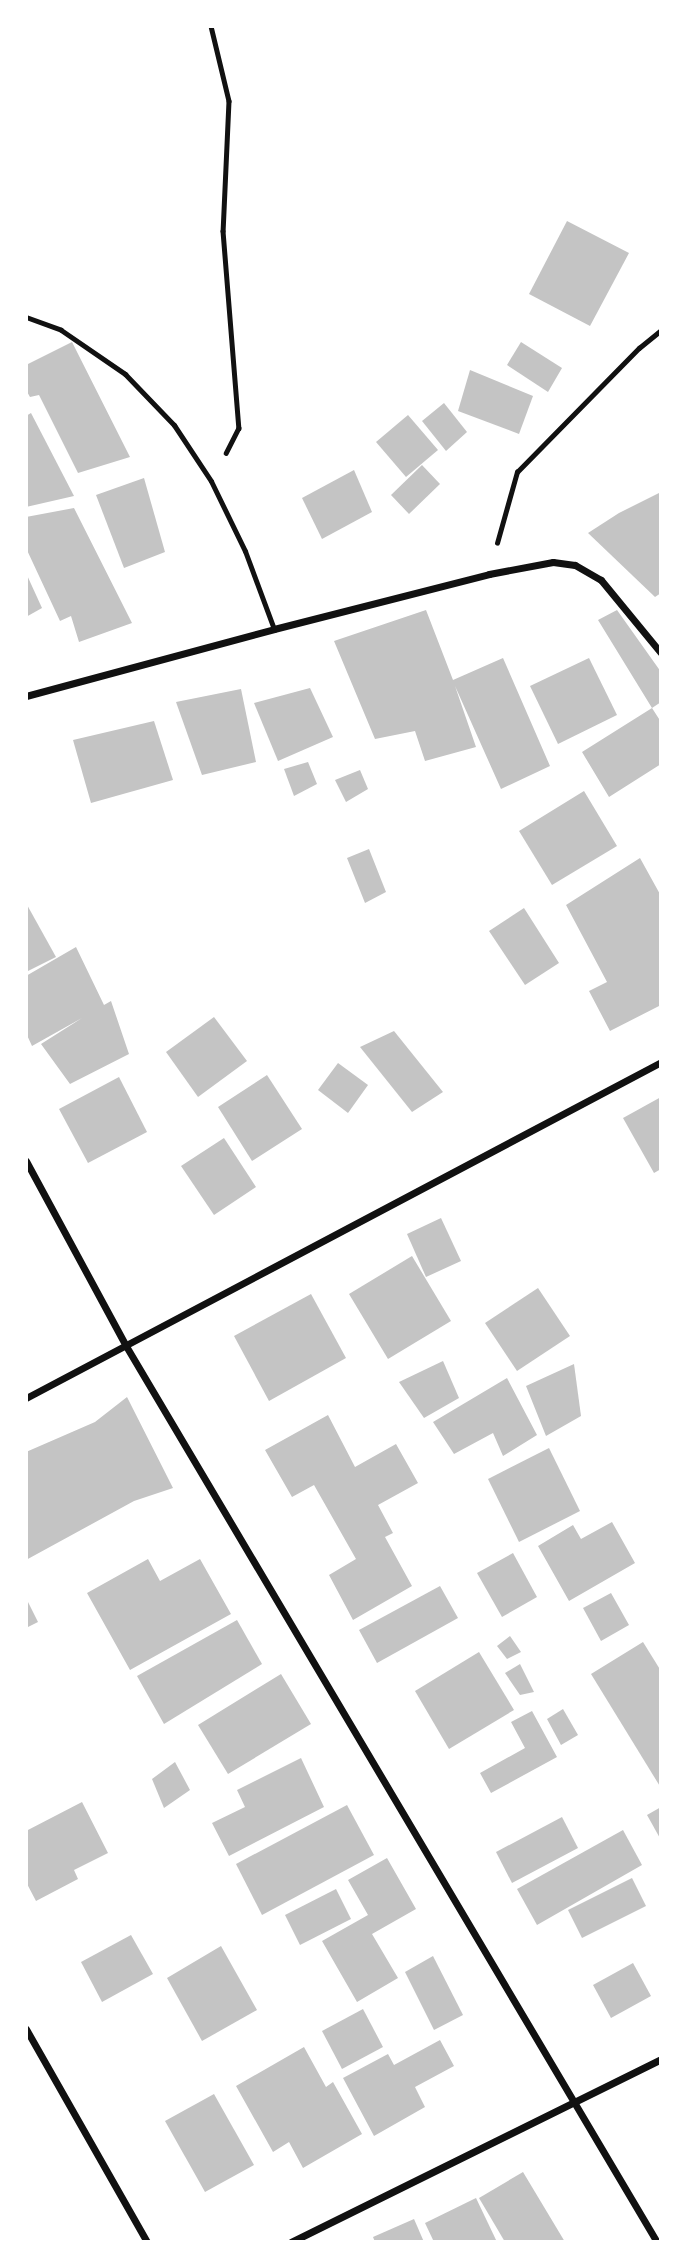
<!DOCTYPE html>
<style>
body{margin:0}
#map{position:relative;width:687px;height:2268px;overflow:hidden;background:#fff;font-family:Overpass,sans-serif}
div>[style]{position:absolute}
[style*='--x']{left:calc(var(--x)*1px);top:calc(var(--y)*1px);width:calc(var(--w)*1px);rotate:calc(var(--a)*1deg)}
.building>*{inset:0;background:#c4c4c4}
.path>*{height:4.5px;margin:-2.25px;padding:0 2.25px;transform-origin:2.25px;border-radius:2.25px;background:#111}
.service>*{height:5px;margin:-2.5px;padding:0 2.5px;transform-origin:2.5px;border-radius:2.5px;background:#111}
.minor>*{height:7px;margin:-3.5px;padding:0 3.5px;transform-origin:3.5px;border-radius:3.5px;background:#111}
span{translate:-50% -50%;white-space:nowrap;text-align:center;line-height:1.15;-webkit-text-stroke:6px #fff;paint-order:stroke}
.frame{position:absolute;inset:0;border:28px solid #fff;pointer-events:none}
</style>
<div id="map">
<div class="building">
<i style="clip-path:polygon(567px 221px,629px 253px,590px 326px,529px 294px)"></i>
<i style="clip-path:polygon(72px 342px,130px 457px,78px 473px,39px 395px,30px 397px,26px 390px,26px 365px)"></i>
<i style="clip-path:polygon(521px 342px,562px 368px,548px 392px,507px 365px)"></i>
<i style="clip-path:polygon(470px 370px,533px 396px,519px 434px,458px 411px)"></i>
<i style="clip-path:polygon(444px 403px,467px 432px,446px 451px,422px 421px)"></i>
<i style="clip-path:polygon(31px 413px,74px 496px,26px 507px,26px 416px)"></i>
<i style="clip-path:polygon(408px 415px,438px 450px,406px 477px,376px 442px)"></i>
<i style="clip-path:polygon(422px 465px,440px 484px,409px 514px,391px 495px)"></i>
<i style="clip-path:polygon(354px 470px,372px 512px,322px 539px,302px 498px)"></i>
<i style="clip-path:polygon(144px 478px,165px 552px,124px 568px,96px 495px)"></i>
<i style="clip-path:polygon(661px 492px,661px 593px,655px 597px,588px 533px,619px 513px)"></i>
<i style="clip-path:polygon(74px 508px,132px 623px,79px 642px,71px 616px,60px 621px,26px 548px,26px 517px)"></i>
<i style="clip-path:polygon(26px 573px,42px 608px,26px 617px)"></i>
<i style="clip-path:polygon(426px 610px,453px 680px,503px 658px,550px 766px,501px 789px,455px 686px,476px 747px,425px 761px,415px 731px,375px 739px,334px 641px)"></i>
<i style="clip-path:polygon(617px 610px,661px 672px,661px 702px,652px 708px,661px 722px,661px 764px,609px 797px,582px 752px,652px 708px,598px 620px)"></i>
<i style="clip-path:polygon(589px 658px,617px 715px,558px 744px,530px 686px)"></i>
<i style="clip-path:polygon(310px 688px,333px 737px,278px 761px,254px 703px)"></i>
<i style="clip-path:polygon(241px 689px,256px 762px,202px 775px,176px 702px)"></i>
<i style="clip-path:polygon(154px 721px,173px 780px,91px 803px,73px 740px)"></i>
<i style="clip-path:polygon(308px 762px,317px 784px,294px 796px,284px 769px)"></i>
<i style="clip-path:polygon(360px 770px,368px 789px,346px 802px,335px 780px)"></i>
<i style="clip-path:polygon(584px 791px,617px 846px,552px 885px,519px 831px)"></i>
<i style="clip-path:polygon(369px 849px,386px 892px,365px 903px,347px 858px)"></i>
<i style="clip-path:polygon(640px 858px,661px 896px,661px 1005px,610px 1031px,589px 991px,607px 982px,566px 905px)"></i>
<i style="clip-path:polygon(26px 903px,56px 957px,26px 972px)"></i>
<i style="clip-path:polygon(524px 908px,559px 963px,525px 985px,489px 931px)"></i>
<i style="clip-path:polygon(76px 947px,104px 1005px,111px 1001px,129px 1054px,70px 1084px,41px 1044px,82px 1018px,32px 1046px,26px 1033px,26px 976px)"></i>
<i style="clip-path:polygon(214px 1017px,247px 1061px,198px 1097px,166px 1052px)"></i>
<i style="clip-path:polygon(394px 1031px,443px 1092px,412px 1112px,360px 1047px)"></i>
<i style="clip-path:polygon(338px 1063px,368px 1085px,348px 1113px,318px 1090px)"></i>
<i style="clip-path:polygon(267px 1075px,302px 1129px,252px 1161px,218px 1107px)"></i>
<i style="clip-path:polygon(119px 1077px,147px 1132px,88px 1163px,59px 1109px)"></i>
<i style="clip-path:polygon(661px 1097px,661px 1169px,654px 1173px,623px 1118px)"></i>
<i style="clip-path:polygon(224px 1138px,256px 1187px,214px 1215px,181px 1166px)"></i>
<i style="clip-path:polygon(441px 1218px,461px 1261px,426px 1277px,407px 1234px)"></i>
<i style="clip-path:polygon(412px 1256px,451px 1321px,388px 1359px,349px 1294px)"></i>
<i style="clip-path:polygon(538px 1288px,570px 1336px,517px 1371px,485px 1323px)"></i>
<i style="clip-path:polygon(311px 1294px,346px 1358px,269px 1401px,234px 1336px)"></i>
<i style="clip-path:polygon(443px 1361px,459px 1398px,424px 1418px,399px 1382px)"></i>
<i style="clip-path:polygon(574px 1364px,581px 1416px,546px 1436px,526px 1386px)"></i>
<i style="clip-path:polygon(507px 1378px,537px 1435px,503px 1456px,493px 1433px,454px 1454px,433px 1422px)"></i>
<i style="clip-path:polygon(127px 1397px,173px 1488px,134px 1501px,26px 1560px,26px 1452px,95px 1422px)"></i>
<i style="clip-path:polygon(328px 1415px,355px 1467px,396px 1444px,418px 1483px,378px 1505px,393px 1533px,385px 1537px,412px 1586px,353px 1620px,329px 1575px,356px 1559px,314px 1485px,292px 1497px,265px 1450px)"></i>
<i style="clip-path:polygon(549px 1448px,580px 1511px,519px 1542px,488px 1479px)"></i>
<i style="clip-path:polygon(612px 1522px,635px 1563px,569px 1601px,538px 1546px,573px 1525px,581px 1539px)"></i>
<i style="clip-path:polygon(513px 1553px,537px 1597px,502px 1617px,477px 1573px)"></i>
<i style="clip-path:polygon(148px 1559px,160px 1581px,200px 1559px,231px 1614px,130px 1670px,87px 1593px)"></i>
<i style="clip-path:polygon(440px 1586px,458px 1618px,377px 1663px,359px 1630px)"></i>
<i style="clip-path:polygon(611px 1593px,629px 1625px,601px 1641px,583px 1608px)"></i>
<i style="clip-path:polygon(26px 1598px,38px 1622px,26px 1628px)"></i>
<i style="clip-path:polygon(237px 1620px,262px 1664px,164px 1724px,137px 1676px)"></i>
<i style="clip-path:polygon(510px 1636px,521px 1652px,507px 1659px,497px 1646px)"></i>
<i style="clip-path:polygon(643px 1642px,661px 1671px,661px 1788px,591px 1674px)"></i>
<i style="clip-path:polygon(479px 1652px,514px 1710px,449px 1749px,415px 1691px)"></i>
<i style="clip-path:polygon(520px 1664px,534px 1692px,520px 1695px,505px 1673px)"></i>
<i style="clip-path:polygon(281px 1674px,311px 1724px,228px 1774px,198px 1725px)"></i>
<i style="clip-path:polygon(563px 1709px,578px 1735px,561px 1745px,547px 1719px)"></i>
<i style="clip-path:polygon(532px 1711px,557px 1757px,491px 1793px,480px 1773px,525px 1748px,511px 1722px)"></i>
<i style="clip-path:polygon(301px 1758px,324px 1807px,229px 1856px,212px 1823px,245px 1807px,237px 1790px)"></i>
<i style="clip-path:polygon(175px 1762px,190px 1790px,164px 1808px,152px 1779px)"></i>
<i style="clip-path:polygon(82px 1802px,108px 1853px,74px 1870px,78px 1879px,36px 1901px,26px 1882px,26px 1831px)"></i>
<i style="clip-path:polygon(347px 1805px,374px 1855px,262px 1915px,236px 1864px)"></i>
<i style="clip-path:polygon(661px 1807px,661px 1840px,647px 1815px)"></i>
<i style="clip-path:polygon(562px 1817px,578px 1848px,512px 1883px,496px 1852px)"></i>
<i style="clip-path:polygon(623px 1830px,642px 1865px,537px 1925px,517px 1889px)"></i>
<i style="clip-path:polygon(387px 1858px,416px 1909px,372px 1934px,398px 1978px,357px 2002px,322px 1941px,368px 1915px,348px 1880px)"></i>
<i style="clip-path:polygon(632px 1878px,646px 1906px,582px 1938px,568px 1910px)"></i>
<i style="clip-path:polygon(336px 1889px,351px 1919px,300px 1945px,285px 1915px)"></i>
<i style="clip-path:polygon(131px 1935px,153px 1974px,102px 2002px,81px 1962px)"></i>
<i style="clip-path:polygon(221px 1946px,257px 2010px,202px 2041px,167px 1978px)"></i>
<i style="clip-path:polygon(433px 1956px,463px 2015px,434px 2030px,405px 1972px)"></i>
<i style="clip-path:polygon(633px 1963px,651px 1996px,611px 2018px,593px 1985px)"></i>
<i style="clip-path:polygon(363px 2009px,383px 2047px,342px 2069px,322px 2031px)"></i>
<i style="clip-path:polygon(440px 2040px,454px 2066px,415px 2087px,425px 2107px,374px 2136px,343px 2078px,388px 2054px,394px 2065px)"></i>
<i style="clip-path:polygon(304px 2047px,326px 2087px,333px 2082px,362px 2134px,303px 2168px,289px 2142px,273px 2152px,236px 2086px)"></i>
<i style="clip-path:polygon(214px 2094px,254px 2165px,205px 2192px,165px 2121px)"></i>
<i style="clip-path:polygon(523px 2172px,565px 2242px,505px 2242px,479px 2198px)"></i>
<i style="clip-path:polygon(476px 2198px,497px 2242px,434px 2242px,425px 2223px)"></i>
<i style="clip-path:polygon(414px 2219px,424px 2242px,375px 2242px,373px 2237px)"></i>
</div>
<div class="path">
<i style="--x:211;--y:26;--w:77;--a:76.5"></i>
<i style="--x:229;--y:101;--w:130;--a:92.6"></i>
<i style="--x:223;--y:231;--w:198;--a:85.4"></i>
<i style="--x:239;--y:428;--w:28;--a:117"></i>
<i style="--x:497;--y:543;--w:74;--a:-74.3"></i>
<i style="--x:517;--y:472;--w:174;--a:-45.5"></i>
<i style="--x:639;--y:348;--w:28;--a:-39"></i>
</div>
<div class="service">
<i style="--x:26;--y:317;--w:37;--a:20"></i>
<i style="--x:61;--y:330;--w:78;--a:34.5"></i>
<i style="--x:125;--y:374;--w:71;--a:46.1"></i>
<i style="--x:174;--y:425;--w:67;--a:56.5"></i>
<i style="--x:211;--y:481;--w:78;--a:64.1"></i>
<i style="--x:245;--y:551;--w:83;--a:69.6"></i>
</div>
<div class="minor">
<i style="--x:26;--y:696;--w:257;--a:-15.1"></i>
<i style="--x:274;--y:629;--w:222;--a:-14.3"></i>
<i style="--x:489;--y:574;--w:65;--a:-10.6"></i>
<i style="--x:553;--y:562;--w:22;--a:8"></i>
<i style="--x:575;--y:565;--w:30;--a:30"></i>
<i style="--x:601;--y:580;--w:94;--a:50.6"></i>
<i style="--x:26;--y:1161;--w:210;--a:61.6"></i>
<i style="--x:126;--y:1346;--w:1042;--a:59.35"></i>
<i style="--x:26;--y:1398;--w:718;--a:-27.88"></i>
<i style="--x:26;--y:2029;--w:245;--a:60.4"></i>
<i style="--x:291;--y:2242;--w:413;--a:-26.3"></i>
</div>
<div class="frame"></div>
</div>
